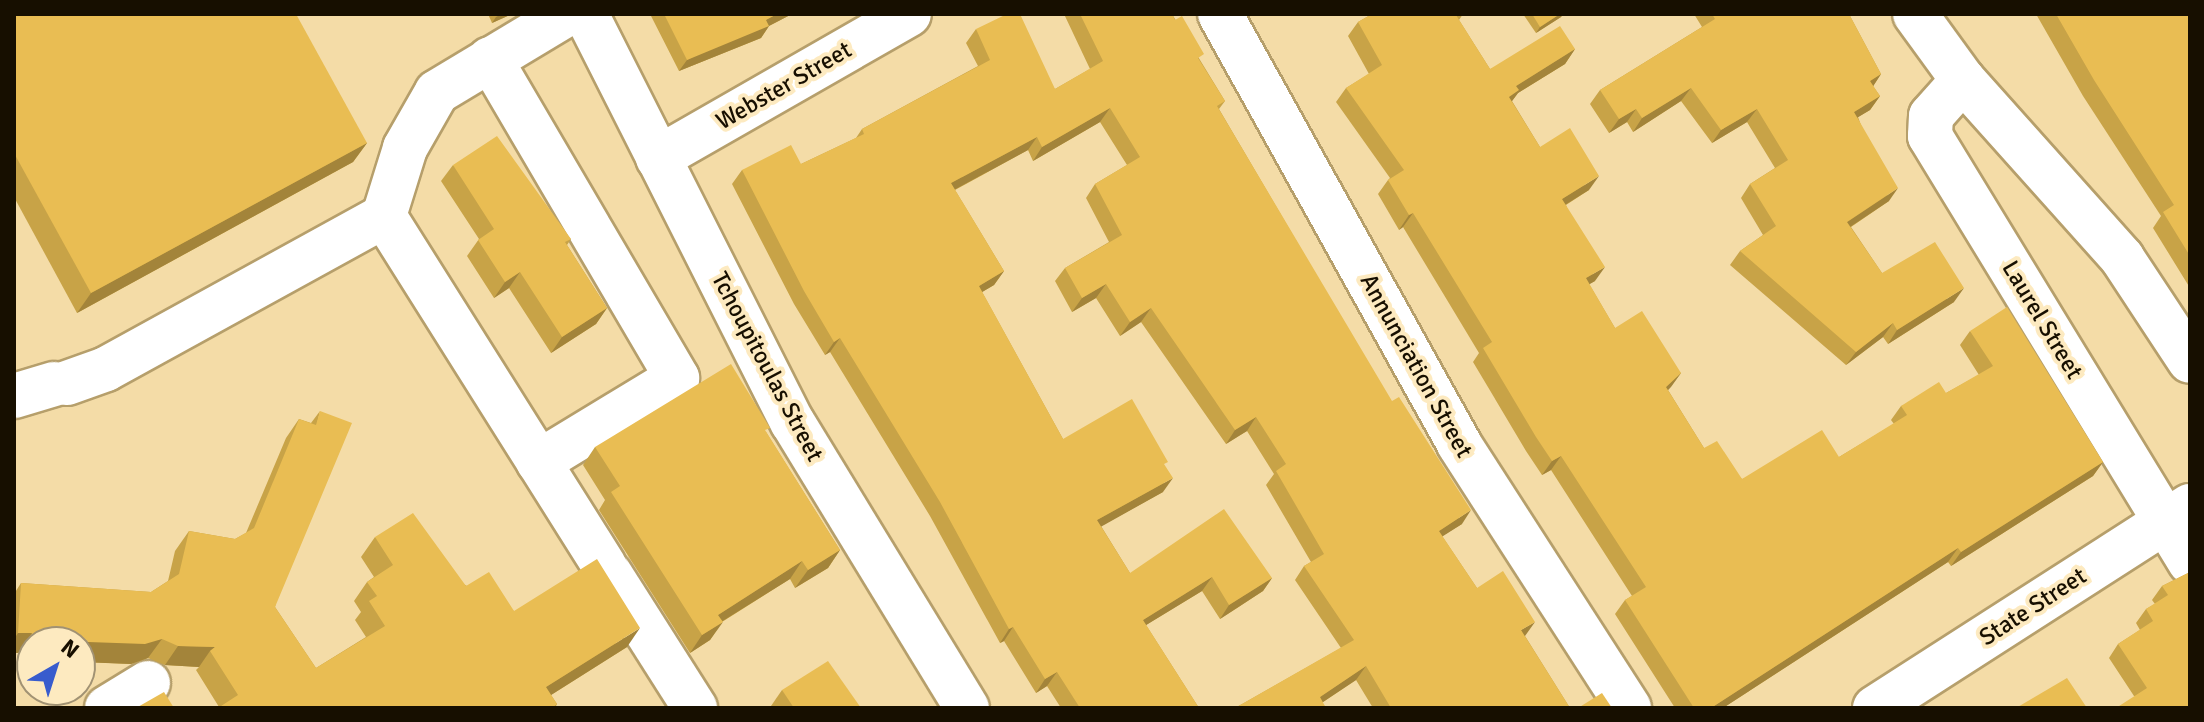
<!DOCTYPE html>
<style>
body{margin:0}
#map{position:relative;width:2204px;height:722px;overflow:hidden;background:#f4dca7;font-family:Signika,sans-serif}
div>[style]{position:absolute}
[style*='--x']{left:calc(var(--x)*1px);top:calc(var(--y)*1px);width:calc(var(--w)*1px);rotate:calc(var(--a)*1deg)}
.roads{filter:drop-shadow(2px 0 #b69f6b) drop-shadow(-2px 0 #b69f6b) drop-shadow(0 2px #b69f6b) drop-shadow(0 -2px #b69f6b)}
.minor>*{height:44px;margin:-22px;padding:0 22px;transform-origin:22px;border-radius:22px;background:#fff}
.wall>*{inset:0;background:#c8a347}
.shaded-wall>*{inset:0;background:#a3843a}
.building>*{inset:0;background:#e9bd53}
span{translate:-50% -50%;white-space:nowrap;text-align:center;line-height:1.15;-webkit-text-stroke:8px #fdeac0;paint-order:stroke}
.street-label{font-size:24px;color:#170f00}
.frame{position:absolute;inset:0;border:16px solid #170f00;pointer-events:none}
.north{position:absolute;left:16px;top:626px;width:80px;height:80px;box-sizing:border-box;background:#fdeac0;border:2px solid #a19273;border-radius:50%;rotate:39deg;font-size:22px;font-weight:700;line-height:32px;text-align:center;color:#170f00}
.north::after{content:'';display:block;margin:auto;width:28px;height:36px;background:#385ccd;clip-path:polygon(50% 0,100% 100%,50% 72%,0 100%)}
</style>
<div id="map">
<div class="roads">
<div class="minor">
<i style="--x:586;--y:14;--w:458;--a:63.2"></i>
<i style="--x:793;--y:423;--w:334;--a:58.6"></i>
<i style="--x:1220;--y:14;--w:492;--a:60.9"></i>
<i style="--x:1459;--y:444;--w:314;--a:57.2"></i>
<i style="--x:1915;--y:14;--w:82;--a:54"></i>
<i style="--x:1963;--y:80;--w:239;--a:48.2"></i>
<i style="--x:2122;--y:258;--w:123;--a:56.6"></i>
<i style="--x:490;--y:59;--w:370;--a:59.6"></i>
<i style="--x:677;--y:378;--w:162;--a:148.7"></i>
<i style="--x:1963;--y:80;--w:48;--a:131.6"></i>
<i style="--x:1931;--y:116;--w:20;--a:93"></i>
<i style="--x:1930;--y:136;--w:499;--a:58.6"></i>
<i style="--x:658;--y:158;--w:289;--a:-29.8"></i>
<i style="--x:384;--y:216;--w:413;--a:57.8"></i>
<i style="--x:67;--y:383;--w:41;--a:-19.7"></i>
<i style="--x:106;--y:369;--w:317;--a:-28.8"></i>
<i style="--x:384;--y:216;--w:71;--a:-72.8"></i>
<i style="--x:405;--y:148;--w:64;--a:-60.3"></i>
<i style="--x:437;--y:92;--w:152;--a:-31"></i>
<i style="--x:14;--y:396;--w:42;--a:-16.7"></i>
<i style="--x:610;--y:574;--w:159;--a:57.6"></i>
<i style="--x:107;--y:708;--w:48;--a:-31.4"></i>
<i style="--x:1875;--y:708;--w:374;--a:-32.7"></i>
</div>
</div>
<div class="wall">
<i style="clip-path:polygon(14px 14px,367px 143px,353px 162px,77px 313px,14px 197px)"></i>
<i style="clip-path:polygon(488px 14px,512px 14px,492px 23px)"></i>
<i style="clip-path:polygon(650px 14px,792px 14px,769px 26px,761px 38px,679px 71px)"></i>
<i style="clip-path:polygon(1064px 14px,1172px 14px,1225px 101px,1219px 109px,1462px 524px,1442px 536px,1477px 588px,1525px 636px,1570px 708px,1373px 708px,1356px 680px,1323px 702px,1235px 708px,1341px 648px,1295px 580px,1304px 566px,1311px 562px,1266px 485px,1274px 474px,1247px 431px,1226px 444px,1141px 322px,1120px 336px,1096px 298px,1072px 312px,1055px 281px,1065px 268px,1109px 242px,1086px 198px,1095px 184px,1127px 165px,1100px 122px,1033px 161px,1028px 150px,955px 190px,1004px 271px,994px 285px,982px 292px,1063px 439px,1165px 466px,1163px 492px,1101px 526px,1130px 573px,1272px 578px,1263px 591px,1220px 619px,1202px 591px,1146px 625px,1199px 708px,1061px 708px,1047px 686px,1036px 693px,1004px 641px,1000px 643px,930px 516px,830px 352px,825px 355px,794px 304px,732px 184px,742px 170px,801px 164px,856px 138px,862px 129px,978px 66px,966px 43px,976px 29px,1055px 89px,1090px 69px)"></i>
<i style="clip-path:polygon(1372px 14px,1463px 14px,1459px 20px,1490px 69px,1575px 49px,1565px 64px,1518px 93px,1512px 101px,1540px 147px,1589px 190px,1566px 205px,1595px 281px,1589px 284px,1615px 328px,1681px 373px,1668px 390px,1704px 448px,1742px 479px,1839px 457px,1894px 424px,1891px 420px,1901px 406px,1946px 393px,1979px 375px,1960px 345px,1970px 331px,2103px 462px,2093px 476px,1951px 566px,1948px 562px,1723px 708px,1675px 708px,1615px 614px,1625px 600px,1632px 596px,1551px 470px,1542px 475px,1526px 451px,1473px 362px,1479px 353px,1403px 227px,1399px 230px,1378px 194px,1388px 180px,1390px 178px,1336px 102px,1346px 88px,1369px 74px,1348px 36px,1358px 22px)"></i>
<i style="clip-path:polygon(1523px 14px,1563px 14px,1561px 17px,1536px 33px)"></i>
<i style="clip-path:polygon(1694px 14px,1849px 14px,1881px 74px,1873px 86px,1880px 96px,1870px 110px,1858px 117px,1889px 201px,1851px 227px,1882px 273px,1954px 302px,1888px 344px,1883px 337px,1846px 365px,1730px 265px,1740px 251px,1763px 235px,1741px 198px,1750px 184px,1775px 168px,1747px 122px,1712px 143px,1681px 101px,1633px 132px,1627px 122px,1609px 133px,1590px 104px,1600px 90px,1702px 27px)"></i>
<i style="clip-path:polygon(2036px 14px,2190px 14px,2190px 288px,2153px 228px,2161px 216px,2083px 96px)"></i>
<i style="clip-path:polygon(453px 165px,571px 239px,567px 245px,607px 308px,596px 324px,551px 353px,509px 288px,494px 298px,467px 256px,479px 239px,441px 181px)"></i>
<i style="clip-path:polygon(320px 411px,275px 607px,316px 668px,366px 637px,355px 620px,361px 612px,354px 601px,367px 582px,374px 577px,361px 557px,375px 537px,514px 611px,627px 647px,551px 695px,557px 704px,555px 708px,218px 708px,219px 707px,196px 670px,199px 667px,165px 665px,148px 658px,131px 664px,18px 659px,18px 653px,14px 653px,14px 594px,21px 583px,151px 592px,168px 581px,175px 551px,189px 531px,235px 539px,246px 533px,286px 438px,299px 419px,311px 423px)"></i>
<i style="clip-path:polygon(766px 432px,840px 550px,828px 568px,795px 588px,790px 579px,722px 622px,710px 640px,690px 653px,599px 510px,605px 500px,583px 465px,595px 447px)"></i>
<i style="clip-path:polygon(2190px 572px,2190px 708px,2134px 696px,2109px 658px,2118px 644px,2140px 630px,2136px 623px,2146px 609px,2155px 604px,2152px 600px,2162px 586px)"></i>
<i style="clip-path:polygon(782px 690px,861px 708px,772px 708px,771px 706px)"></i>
</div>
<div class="shaded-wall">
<i style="clip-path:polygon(502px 14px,512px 14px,492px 23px,496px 17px)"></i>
<i style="clip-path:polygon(777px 14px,792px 14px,765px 28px,769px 26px,761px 38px,679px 71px,687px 60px)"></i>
<i style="clip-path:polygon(1560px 14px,1563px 14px,1561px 17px,1536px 33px,1540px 27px)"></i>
<i style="clip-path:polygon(1575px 49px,1565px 64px,1518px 93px,1509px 105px,1499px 111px,1516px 86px)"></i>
<i style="clip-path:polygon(1881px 74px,1872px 88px,1870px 81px)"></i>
<i style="clip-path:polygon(1691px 88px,1681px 101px,1633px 132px,1642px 118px)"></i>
<i style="clip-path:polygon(1880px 96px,1870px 110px,1845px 125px,1854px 112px)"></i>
<i style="clip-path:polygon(1110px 108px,1100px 122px,1033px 161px,1042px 147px)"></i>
<i style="clip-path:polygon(1636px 109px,1627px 122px,1609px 133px,1619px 119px)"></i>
<i style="clip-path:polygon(1757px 109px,1747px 122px,1712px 143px,1721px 130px)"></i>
<i style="clip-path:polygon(1037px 137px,1028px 150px,941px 197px,951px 183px)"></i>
<i style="clip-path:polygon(367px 143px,353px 162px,77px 313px,91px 293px)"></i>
<i style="clip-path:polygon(1599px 176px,1589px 190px,1552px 213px,1562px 199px)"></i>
<i style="clip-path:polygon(1898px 188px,1889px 201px,1838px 235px,1847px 222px)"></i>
<i style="clip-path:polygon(1413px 213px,1403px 227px,1399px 230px,1409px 215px)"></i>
<i style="clip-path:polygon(1605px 267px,1595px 281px,1576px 292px,1586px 278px)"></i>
<i style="clip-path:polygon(1004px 271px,994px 285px,969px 300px,979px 286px)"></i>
<i style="clip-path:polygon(520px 272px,509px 288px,494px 298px,505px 282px)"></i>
<i style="clip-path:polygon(1106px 284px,1096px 298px,1072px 312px,1082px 298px)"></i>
<i style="clip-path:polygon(1964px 288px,1954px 302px,1888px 344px,1897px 330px)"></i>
<i style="clip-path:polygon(607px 308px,596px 324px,551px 353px,562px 337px)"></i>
<i style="clip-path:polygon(1151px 308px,1141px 322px,1120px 336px,1130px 322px)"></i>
<i style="clip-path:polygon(1893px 323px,1883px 337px,1846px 365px,1856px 352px)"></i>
<i style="clip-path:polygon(840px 338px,830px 352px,825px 355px,834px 342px)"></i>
<i style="clip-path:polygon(1681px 373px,1671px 387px,1656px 402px,1666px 387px)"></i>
<i style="clip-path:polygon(1256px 417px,1247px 431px,1226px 444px,1235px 430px)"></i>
<i style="clip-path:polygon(1561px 456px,1551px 470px,1542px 475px,1552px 461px)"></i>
<i style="clip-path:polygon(2103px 462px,2093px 476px,1951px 566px,1961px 552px)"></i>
<i style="clip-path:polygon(1173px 478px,1163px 492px,1088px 534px,1097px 520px)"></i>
<i style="clip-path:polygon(1471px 510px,1462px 524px,1429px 545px,1439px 531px)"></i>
<i style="clip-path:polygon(1958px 548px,1948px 562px,1723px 708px,1711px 708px)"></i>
<i style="clip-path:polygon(840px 550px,828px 568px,795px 588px,808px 570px)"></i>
<i style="clip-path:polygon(802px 561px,790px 579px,705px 632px,718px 615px)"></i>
<i style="clip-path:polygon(1212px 577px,1202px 591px,1133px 633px,1143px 620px)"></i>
<i style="clip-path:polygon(1272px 578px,1263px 591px,1220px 619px,1229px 605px)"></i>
<i style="clip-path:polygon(723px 622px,710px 640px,690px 653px,702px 635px)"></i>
<i style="clip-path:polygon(1535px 622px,1525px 636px,1511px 644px,1521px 630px)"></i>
<i style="clip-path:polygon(1013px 627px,1004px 641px,1000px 643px,1009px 629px)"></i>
<i style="clip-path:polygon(640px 628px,627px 647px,532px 707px,546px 687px)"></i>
<i style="clip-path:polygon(18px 633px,32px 633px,18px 653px,14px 653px,14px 639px)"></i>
<i style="clip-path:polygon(162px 639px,148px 658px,131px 664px,80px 662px,80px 642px,32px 642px,32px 660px,18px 659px,31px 640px)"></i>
<i style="clip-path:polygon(178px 646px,215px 647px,210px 651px,199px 667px,165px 665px)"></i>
<i style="clip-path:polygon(1366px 666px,1356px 680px,1314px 708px,1320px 697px)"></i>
<i style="clip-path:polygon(1057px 672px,1047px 686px,1036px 693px,1045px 679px)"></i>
</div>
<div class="building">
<i style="clip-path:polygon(14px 14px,296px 14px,367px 143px,91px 293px,14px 153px)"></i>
<i style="clip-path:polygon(664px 14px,777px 14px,766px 20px,769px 26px,687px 60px)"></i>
<i style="clip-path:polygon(1007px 14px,1020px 14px,1055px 89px,1103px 61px,1080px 14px,1172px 14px,1175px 20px,1182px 16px,1204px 54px,1198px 58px,1225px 101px,1217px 106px,1392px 401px,1399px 397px,1471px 510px,1439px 531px,1477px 588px,1503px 571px,1535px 622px,1521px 630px,1570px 708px,1391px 708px,1366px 666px,1320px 697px,1326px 708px,1235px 708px,1354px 640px,1304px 566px,1324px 554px,1276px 471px,1286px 464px,1256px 417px,1235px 430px,1151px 308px,1130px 322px,1106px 284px,1082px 298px,1065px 268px,1122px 235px,1095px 184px,1140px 157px,1110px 108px,1042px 147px,1037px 137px,951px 183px,1004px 271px,979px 286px,1063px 439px,1132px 399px,1168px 462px,1164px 464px,1173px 478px,1097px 520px,1130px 573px,1224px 509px,1272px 578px,1229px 605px,1212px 577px,1143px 620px,1199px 708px,1080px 708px,1057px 672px,1045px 679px,1013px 627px,1009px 629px,940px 502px,840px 338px,834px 342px,804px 291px,742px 170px,791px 145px,801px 164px,864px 134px,862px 129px,990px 60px,976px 29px)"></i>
<i style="clip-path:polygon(1372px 14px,1457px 14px,1456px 15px,1490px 69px,1560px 26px,1575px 49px,1516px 86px,1519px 90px,1509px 97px,1540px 147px,1570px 128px,1599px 176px,1562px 199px,1605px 267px,1586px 278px,1615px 328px,1642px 311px,1681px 373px,1666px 387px,1704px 448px,1717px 441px,1742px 479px,1822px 430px,1839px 457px,1907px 415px,1901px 406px,1939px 382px,1946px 393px,1993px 366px,1970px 331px,2007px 307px,2103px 462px,1961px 552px,1958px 548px,1711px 708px,1694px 708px,1625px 600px,1646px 587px,1561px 456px,1552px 461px,1536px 437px,1483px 348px,1492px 342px,1413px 213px,1409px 215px,1388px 180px,1404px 170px,1346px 88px,1382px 65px,1358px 22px)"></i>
<i style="clip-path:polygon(1532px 14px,1560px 14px,1540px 27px)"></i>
<i style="clip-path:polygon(1712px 14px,1849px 14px,1881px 74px,1870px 81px,1880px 96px,1854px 112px,1898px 188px,1847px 222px,1882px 273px,1935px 242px,1964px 288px,1897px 330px,1893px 323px,1856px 352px,1740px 251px,1776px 226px,1750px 184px,1788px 160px,1757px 109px,1721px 130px,1691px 88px,1642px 118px,1636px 109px,1619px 119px,1600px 90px,1715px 19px)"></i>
<i style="clip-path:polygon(2056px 14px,2190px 14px,2190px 256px,2163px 212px,2174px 205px,2094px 80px)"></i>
<i style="clip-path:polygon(497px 136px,571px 239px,565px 242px,607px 308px,562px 337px,520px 272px,505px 282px,478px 240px,494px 229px,453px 165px)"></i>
<i style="clip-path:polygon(731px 364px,770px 428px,765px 430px,840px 550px,808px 570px,802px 561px,718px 615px,723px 622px,702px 635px,611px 492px,620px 486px,595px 447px)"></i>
<i style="clip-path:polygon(320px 411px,352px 423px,275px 607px,316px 668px,385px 626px,369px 601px,377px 596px,367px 582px,393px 565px,375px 537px,413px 513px,466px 586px,489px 572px,514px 611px,597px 559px,640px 628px,546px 687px,557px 704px,552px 708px,218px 708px,238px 695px,210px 651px,215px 647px,178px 646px,162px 639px,145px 644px,31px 640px,32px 633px,18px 633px,21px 583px,151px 592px,179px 574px,189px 531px,235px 539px,254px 528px,299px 419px,316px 425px)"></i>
<i style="clip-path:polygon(2190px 572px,2190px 708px,2116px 708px,2147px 688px,2118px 644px,2153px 621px,2146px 609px,2168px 595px,2162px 586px)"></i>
<i style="clip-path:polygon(828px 661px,861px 708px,794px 708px,782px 690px)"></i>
<i style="clip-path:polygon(2067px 678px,2087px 708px,2016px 708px)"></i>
<i style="clip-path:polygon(164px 692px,174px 708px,136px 708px)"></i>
<i style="clip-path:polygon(1602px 693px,1612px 708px,1578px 708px)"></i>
</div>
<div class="street-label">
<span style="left:784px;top:86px;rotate:-30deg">Webster Street</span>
<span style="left:2042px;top:320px;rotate:59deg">Laurel Street</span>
<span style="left:1416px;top:366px;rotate:61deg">Annunciation Street</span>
<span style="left:767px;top:367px;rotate:62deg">Tchoupitoulas Street</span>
<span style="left:2033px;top:607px;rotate:-33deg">State Street</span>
</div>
<div class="frame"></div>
<div class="north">N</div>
</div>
